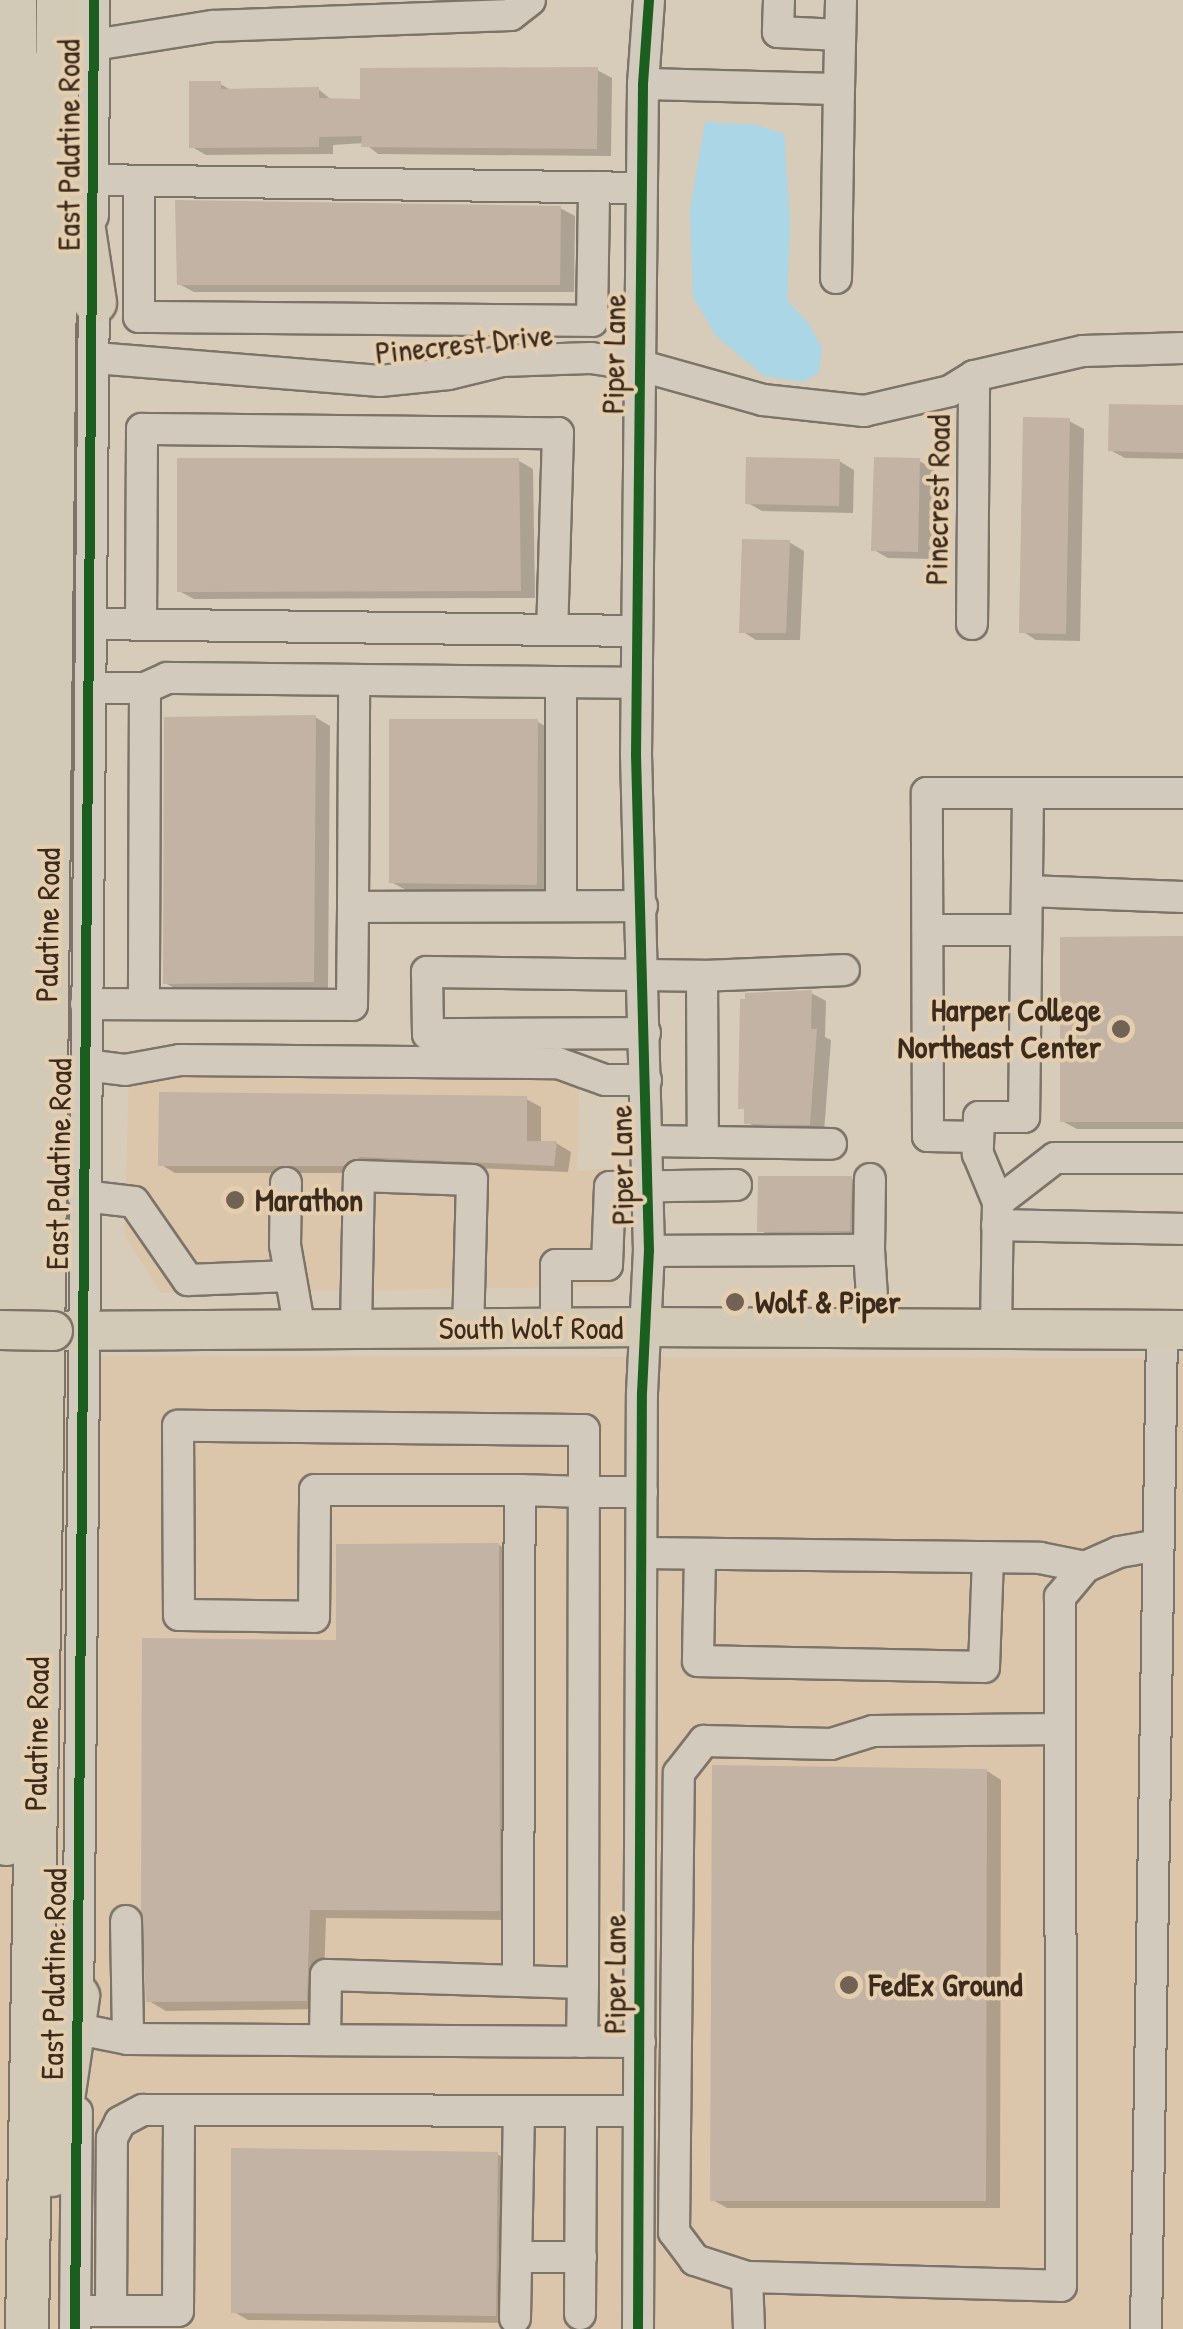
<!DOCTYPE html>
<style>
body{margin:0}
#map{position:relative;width:1183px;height:2329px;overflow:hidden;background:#d7cbba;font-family:"Patrick Hand",sans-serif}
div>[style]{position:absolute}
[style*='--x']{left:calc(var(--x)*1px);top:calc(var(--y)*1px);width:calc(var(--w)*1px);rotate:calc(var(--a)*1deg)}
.built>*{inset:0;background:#dbc6ac}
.water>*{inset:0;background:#aad6e5}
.shadow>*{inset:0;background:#0003}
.building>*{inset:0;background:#c2b3a5}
.roads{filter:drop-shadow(2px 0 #7c7469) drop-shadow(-2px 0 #7c7469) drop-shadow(0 2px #7c7469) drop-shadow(0 -2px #7c7469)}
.minor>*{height:30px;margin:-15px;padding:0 15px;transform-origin:15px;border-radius:15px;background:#d3cabe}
.major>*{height:38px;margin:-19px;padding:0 19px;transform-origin:19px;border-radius:19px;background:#d2cab6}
.highway>*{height:42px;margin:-21px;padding:0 21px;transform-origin:21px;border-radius:21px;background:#d2cab6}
.bridges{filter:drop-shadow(2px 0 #7c7469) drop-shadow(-2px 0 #7c7469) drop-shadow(0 2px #7c7469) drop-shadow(0 -2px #7c7469)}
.major-bridge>*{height:38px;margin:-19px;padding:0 19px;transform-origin:19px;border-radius:19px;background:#d2cab6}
.cycleway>*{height:10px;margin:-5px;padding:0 5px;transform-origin:5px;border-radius:5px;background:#1b5e20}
.dots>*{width:28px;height:28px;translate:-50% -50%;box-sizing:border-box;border:5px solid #e4cead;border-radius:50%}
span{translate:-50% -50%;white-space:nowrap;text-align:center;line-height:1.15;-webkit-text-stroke:8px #e4cead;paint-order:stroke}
.street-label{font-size:32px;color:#3b2a1e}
.poi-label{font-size:32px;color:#3b2a1e;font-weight:700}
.right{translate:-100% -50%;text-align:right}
.left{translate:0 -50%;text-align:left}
</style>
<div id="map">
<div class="built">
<i style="clip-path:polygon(580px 1056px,577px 1171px,620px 1167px,616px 1286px,161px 1293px,125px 1236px,129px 1059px)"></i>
<i style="clip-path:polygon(0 1356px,1183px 1358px,1183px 2329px,0 2329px)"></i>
</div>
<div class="water">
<i style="clip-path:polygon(705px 122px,757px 125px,784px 134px,790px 220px,787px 300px,809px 324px,822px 348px,819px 372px,803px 382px,764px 376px,716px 336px,693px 297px,690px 209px)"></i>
</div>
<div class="shadow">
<i style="clip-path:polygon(597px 70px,612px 78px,611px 156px,378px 154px,364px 143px,333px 145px,333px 154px,206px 155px,192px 147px,220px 84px,233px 91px,318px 89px,333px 101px,362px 102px)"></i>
<i style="clip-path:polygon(560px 208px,575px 216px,574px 292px,194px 292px,179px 284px)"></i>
<i style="clip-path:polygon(1183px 408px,1183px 459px,1125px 458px,1110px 450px)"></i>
<i style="clip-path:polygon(1069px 421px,1084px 429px,1080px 641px,1036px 640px,1022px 631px)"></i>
<i style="clip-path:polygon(519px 461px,533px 469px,535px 598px,194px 599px,179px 591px)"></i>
<i style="clip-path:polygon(839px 461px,854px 470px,853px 513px,762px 511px,748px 503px)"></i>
<i style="clip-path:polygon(919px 461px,934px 469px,932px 559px,888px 558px,874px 550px)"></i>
<i style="clip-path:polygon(789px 542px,804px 551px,800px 640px,756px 640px,742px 631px)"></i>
<i style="clip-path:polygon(315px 717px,330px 726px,328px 989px,180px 991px,165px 983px)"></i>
<i style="clip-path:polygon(538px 722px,552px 730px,551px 892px,406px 890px,391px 882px)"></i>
<i style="clip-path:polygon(1183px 938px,1183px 1129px,1077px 1129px,1062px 1121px)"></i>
<i style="clip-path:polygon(811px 993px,826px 1001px,825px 1037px,831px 1040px,824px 1132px,762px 1131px,747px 1122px,747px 1111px,741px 1107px)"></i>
<i style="clip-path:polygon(526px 1099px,541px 1107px,541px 1143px,556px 1143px,571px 1152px,568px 1172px,376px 1164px,359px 1173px,175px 1173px,160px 1164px)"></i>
<i style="clip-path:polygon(851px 1178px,866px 1187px,865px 1238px,775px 1239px,760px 1230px)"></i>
<i style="clip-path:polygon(499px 1545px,516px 1555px,516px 1920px,326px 1918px,323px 2009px,166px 2011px,149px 2001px,338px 1642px)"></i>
<i style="clip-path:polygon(987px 1771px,1001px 1780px,1000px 2208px,727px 2208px,713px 2200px)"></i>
<i style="clip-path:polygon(497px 2154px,512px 2163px,510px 2323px,248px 2320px,234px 2312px)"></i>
</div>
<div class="building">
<i style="clip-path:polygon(598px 67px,597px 149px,361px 147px,362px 136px,319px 137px,319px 147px,189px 148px,189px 81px,221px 81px,221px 89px,319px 87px,319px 98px,360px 99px,360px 68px)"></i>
<i style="clip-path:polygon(175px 200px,561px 206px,560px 285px,177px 285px)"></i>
<i style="clip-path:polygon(1109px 404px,1183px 405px,1183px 453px,1108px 451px)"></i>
<i style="clip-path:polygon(1023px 417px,1070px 418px,1066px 634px,1019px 633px)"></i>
<i style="clip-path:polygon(746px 457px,840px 459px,839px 506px,745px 504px)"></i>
<i style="clip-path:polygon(874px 457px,920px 458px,918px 552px,871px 551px)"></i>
<i style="clip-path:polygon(177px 458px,519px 458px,521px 591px,177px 592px)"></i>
<i style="clip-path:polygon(742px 539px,790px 540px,786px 633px,739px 633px)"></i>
<i style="clip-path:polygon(316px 715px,314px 982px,163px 984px,164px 717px)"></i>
<i style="clip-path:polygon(389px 719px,538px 719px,537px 885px,389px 883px)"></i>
<i style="clip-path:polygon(1183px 936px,1183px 1122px,1060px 1122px,1060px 937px)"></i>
<i style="clip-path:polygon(812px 990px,811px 1029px,817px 1029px,810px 1125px,744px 1124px,744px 1109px,738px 1109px,740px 999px,745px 999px,745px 993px)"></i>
<i style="clip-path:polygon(159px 1092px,527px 1096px,527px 1141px,557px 1141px,554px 1166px,360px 1157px,344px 1166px,158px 1166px)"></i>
<i style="clip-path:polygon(758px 1176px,852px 1176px,850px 1231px,757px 1232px)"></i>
<i style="clip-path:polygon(499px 1543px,500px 1911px,310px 1910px,307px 2001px,146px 2002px,141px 1910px,142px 1638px,336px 1640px,336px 1544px)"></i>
<i style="clip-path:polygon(712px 1765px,987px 1769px,986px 2201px,710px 2201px)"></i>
<i style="clip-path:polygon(231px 2148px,498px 2152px,496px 2316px,231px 2313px)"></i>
</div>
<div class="roads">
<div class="minor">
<i style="--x:779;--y:0;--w:32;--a:92"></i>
<i style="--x:778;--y:32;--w:62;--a:2.8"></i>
<i style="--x:94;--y:45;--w:121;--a:-9.1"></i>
<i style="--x:213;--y:26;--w:298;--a:-2.1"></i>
<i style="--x:511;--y:15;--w:24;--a:-38"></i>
<i style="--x:643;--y:84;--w:196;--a:1.5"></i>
<i style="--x:839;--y:89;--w:89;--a:-88.7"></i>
<i style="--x:92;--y:180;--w:549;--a:0.83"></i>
<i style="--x:139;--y:182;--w:135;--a:90"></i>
<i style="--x:139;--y:317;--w:453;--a:0.5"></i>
<i style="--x:592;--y:321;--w:134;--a:-89.1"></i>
<i style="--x:93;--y:216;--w:216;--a:-89.7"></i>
<i style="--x:836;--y:278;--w:189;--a:-89.1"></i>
<i style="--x:95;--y:358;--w:286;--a:4.6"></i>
<i style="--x:380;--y:381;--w:69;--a:-5.8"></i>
<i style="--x:449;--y:374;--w:55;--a:-13.8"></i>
<i style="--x:502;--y:361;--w:89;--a:-1.9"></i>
<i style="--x:591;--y:358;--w:48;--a:8.5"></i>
<i style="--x:638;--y:365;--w:130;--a:15.6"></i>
<i style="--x:763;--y:400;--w:102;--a:6.2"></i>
<i style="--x:864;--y:411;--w:88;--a:-13.1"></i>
<i style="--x:950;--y:391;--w:28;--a:-32"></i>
<i style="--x:974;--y:376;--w:112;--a:-12.9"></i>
<i style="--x:1083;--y:351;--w:100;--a:-1.7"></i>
<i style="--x:91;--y:624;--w:546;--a:0.73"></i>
<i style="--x:972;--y:624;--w:248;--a:-89.5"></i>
<i style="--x:141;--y:625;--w:196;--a:-89.7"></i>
<i style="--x:142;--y:429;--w:416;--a:0.6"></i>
<i style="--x:558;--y:433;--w:197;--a:91.7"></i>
<i style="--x:561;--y:682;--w:224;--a:90"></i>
<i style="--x:90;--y:688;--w:55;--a:0"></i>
<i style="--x:145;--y:688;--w:316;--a:90.2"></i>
<i style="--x:145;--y:688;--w:24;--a:-24"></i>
<i style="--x:167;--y:678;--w:469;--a:0.6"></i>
<i style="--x:1028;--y:795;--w:322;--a:90.7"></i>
<i style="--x:1024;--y:1117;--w:45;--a:180"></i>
<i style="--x:979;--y:1117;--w:37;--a:92"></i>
<i style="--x:978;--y:1154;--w:52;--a:67.4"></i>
<i style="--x:998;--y:1202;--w:72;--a:-37.7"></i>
<i style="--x:1055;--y:1158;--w:128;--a:0"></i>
<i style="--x:1027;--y:891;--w:156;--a:2.2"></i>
<i style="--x:353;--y:907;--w:227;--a:-89.7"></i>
<i style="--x:928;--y:930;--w:98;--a:0"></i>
<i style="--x:702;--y:976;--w:142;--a:-2.4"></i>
<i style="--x:86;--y:1004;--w:266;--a:0.2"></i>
<i style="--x:352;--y:1005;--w:98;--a:-89.4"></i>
<i style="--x:353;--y:907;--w:289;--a:-0.2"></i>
<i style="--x:645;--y:1033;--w:217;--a:179.7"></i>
<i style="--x:428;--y:1034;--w:62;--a:-90.9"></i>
<i style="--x:427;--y:972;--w:275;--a:0.8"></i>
<i style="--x:702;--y:976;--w:166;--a:89.7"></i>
<i style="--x:85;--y:1065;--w:40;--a:7.1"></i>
<i style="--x:125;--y:1070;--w:56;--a:-10.3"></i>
<i style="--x:180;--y:1060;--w:378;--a:0.5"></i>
<i style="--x:558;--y:1063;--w:50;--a:19.9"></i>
<i style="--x:605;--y:1080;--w:41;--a:0"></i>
<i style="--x:978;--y:1137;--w:50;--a:-178.9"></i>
<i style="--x:928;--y:1136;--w:343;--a:-90.2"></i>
<i style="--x:927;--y:793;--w:256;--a:0"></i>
<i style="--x:647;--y:1141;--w:184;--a:0.9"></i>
<i style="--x:286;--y:1183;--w:62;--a:90.9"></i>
<i style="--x:285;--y:1245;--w:86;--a:80"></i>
<i style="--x:83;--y:1196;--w:51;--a:6.7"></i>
<i style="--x:134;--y:1202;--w:95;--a:55.3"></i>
<i style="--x:188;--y:1280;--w:102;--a:-2.2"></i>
<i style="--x:997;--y:1225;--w:186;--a:1.2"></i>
<i style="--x:869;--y:1250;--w:79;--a:86.4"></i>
<i style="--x:649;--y:1251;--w:220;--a:-0.3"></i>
<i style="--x:869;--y:1250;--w:71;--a:-89.2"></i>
<i style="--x:556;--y:1327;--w:62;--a:-90"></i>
<i style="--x:556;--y:1265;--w:51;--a:0"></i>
<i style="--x:607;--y:1265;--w:78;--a:-87.8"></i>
<i style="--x:610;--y:1187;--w:126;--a:-0.9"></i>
<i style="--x:356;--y:1329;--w:153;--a:-88.9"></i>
<i style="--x:359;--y:1176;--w:113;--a:2"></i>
<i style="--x:472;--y:1180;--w:148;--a:91.5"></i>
<i style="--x:996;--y:1329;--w:124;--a:-89.1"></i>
<i style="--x:642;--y:1553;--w:398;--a:0.7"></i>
<i style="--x:1040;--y:1558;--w:46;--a:11.3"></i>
<i style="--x:1085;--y:1567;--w:37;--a:-24"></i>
<i style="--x:1119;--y:1552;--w:40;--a:-10"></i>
<i style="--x:700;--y:1554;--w:107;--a:91.1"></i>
<i style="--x:698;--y:1661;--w:286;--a:1.2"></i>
<i style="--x:984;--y:1667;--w:110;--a:-87.9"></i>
<i style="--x:126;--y:1921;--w:118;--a:89"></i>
<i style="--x:518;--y:1981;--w:491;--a:-89.8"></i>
<i style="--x:78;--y:2016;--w:1734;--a:-89.47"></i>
<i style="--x:78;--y:2029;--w:51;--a:11.3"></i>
<i style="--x:128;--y:2039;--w:512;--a:0.34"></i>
<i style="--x:325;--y:2040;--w:65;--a:-89.1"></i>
<i style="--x:326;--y:1975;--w:257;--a:1.8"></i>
<i style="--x:583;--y:1983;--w:491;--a:-89.9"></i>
<i style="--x:584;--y:1492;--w:62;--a:-90"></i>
<i style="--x:584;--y:1430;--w:406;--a:-179.4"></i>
<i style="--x:178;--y:1426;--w:189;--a:89.7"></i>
<i style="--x:179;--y:1615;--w:135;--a:0.8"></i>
<i style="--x:314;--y:1617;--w:127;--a:-89.5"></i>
<i style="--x:315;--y:1490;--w:205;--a:0"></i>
<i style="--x:520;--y:1490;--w:64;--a:1.8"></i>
<i style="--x:584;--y:1492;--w:58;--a:0"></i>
<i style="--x:582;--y:2042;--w:59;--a:-89"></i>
<i style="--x:517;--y:2257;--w:64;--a:0"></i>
<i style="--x:747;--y:2277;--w:55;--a:-161.9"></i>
<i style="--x:695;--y:2260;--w:35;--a:-127"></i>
<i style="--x:674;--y:2232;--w:459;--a:-89.4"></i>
<i style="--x:679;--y:1773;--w:41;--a:-52"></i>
<i style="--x:704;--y:1741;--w:127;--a:1.4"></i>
<i style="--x:831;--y:1744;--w:44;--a:-17.2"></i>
<i style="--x:873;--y:1731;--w:187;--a:-0.6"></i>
<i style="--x:76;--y:2311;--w:35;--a:0"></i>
<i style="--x:111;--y:2311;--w:173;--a:-89.7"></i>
<i style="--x:112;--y:2138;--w:18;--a:-63"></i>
<i style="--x:120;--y:2122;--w:26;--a:-28"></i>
<i style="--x:143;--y:2110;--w:496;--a:0.1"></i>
<i style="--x:111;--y:2311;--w:67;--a:0"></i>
<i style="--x:178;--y:2311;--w:201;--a:-89.7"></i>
<i style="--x:580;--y:2314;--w:203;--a:-89.7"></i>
<i style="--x:515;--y:2318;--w:207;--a:-88.9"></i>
<i style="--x:75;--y:2329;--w:217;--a:-89.5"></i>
<i style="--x:638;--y:2329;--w:936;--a:-89.76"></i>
<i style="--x:642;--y:1393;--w:142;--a:-87.2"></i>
<i style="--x:649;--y:1251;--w:496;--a:-91.5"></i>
<i style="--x:636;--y:755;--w:671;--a:-89.4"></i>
<i style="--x:643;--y:84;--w:84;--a:-85.9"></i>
<i style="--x:749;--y:2329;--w:52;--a:-92.2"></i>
<i style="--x:747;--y:2277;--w:314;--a:1.6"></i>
<i style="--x:1061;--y:2286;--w:689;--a:-90.08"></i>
<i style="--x:1060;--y:1597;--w:39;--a:-50"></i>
<i style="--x:1146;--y:2329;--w:999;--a:-89.08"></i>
</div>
<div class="major">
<i style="--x:53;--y:1331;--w:592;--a:-0.39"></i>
<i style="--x:645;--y:1327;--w:538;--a:0.32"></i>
</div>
<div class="highway">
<i style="--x:78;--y:190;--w:114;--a:81.4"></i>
<i style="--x:6;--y:1844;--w:1198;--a:-89.28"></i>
<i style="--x:21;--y:646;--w:646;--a:-90.53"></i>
<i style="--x:52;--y:2175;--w:181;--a:-81.7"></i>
<i style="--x:27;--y:2329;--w:886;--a:-89.03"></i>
<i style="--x:42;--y:1443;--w:1443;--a:-89.36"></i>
</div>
</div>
<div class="bridges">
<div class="major-bridge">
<i style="--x:0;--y:1330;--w:53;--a:1.1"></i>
</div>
</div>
<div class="cycleway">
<i style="--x:75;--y:2329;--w:2329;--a:-89.53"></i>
<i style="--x:638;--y:2329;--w:936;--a:-89.76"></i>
<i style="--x:642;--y:1393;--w:142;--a:-87.2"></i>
<i style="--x:649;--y:1251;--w:496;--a:-91.5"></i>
<i style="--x:636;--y:755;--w:671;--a:-89.4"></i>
<i style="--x:643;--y:84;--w:84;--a:-85.9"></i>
</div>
<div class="dots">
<i style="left:1121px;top:1029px;background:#726255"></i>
<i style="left:235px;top:1200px;background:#726255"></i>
<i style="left:735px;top:1302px;background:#726255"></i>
<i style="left:849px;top:1985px;background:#726255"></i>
</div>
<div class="street-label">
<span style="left:69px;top:145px;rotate:-90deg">East Palatine Road</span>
<span style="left:464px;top:344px;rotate:-6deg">Pinecrest Drive</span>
<span style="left:614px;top:354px;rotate:-89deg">Piper Lane</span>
<span style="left:938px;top:500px;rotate:-89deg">Pinecrest Road</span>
<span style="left:48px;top:925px;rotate:-89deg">Palatine Road</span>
<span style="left:59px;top:1164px;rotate:-89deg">East Palatine Road</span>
<span style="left:622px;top:1165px;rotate:-91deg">Piper Lane</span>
<span style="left:531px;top:1328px">South Wolf Road</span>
<span style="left:37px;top:1734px;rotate:-89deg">Palatine Road</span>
<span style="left:54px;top:1974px;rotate:-89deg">East Palatine Road</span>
<span style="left:615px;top:1974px;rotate:-90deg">Piper Lane</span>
</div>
<div class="poi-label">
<span class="right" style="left:1101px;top:1029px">Harper College<br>Northeast Center</span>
<span class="left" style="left:255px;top:1200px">Marathon</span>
<span class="left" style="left:755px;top:1302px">Wolf &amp; Piper</span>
<span class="left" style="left:869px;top:1985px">FedEx Ground</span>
</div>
</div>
